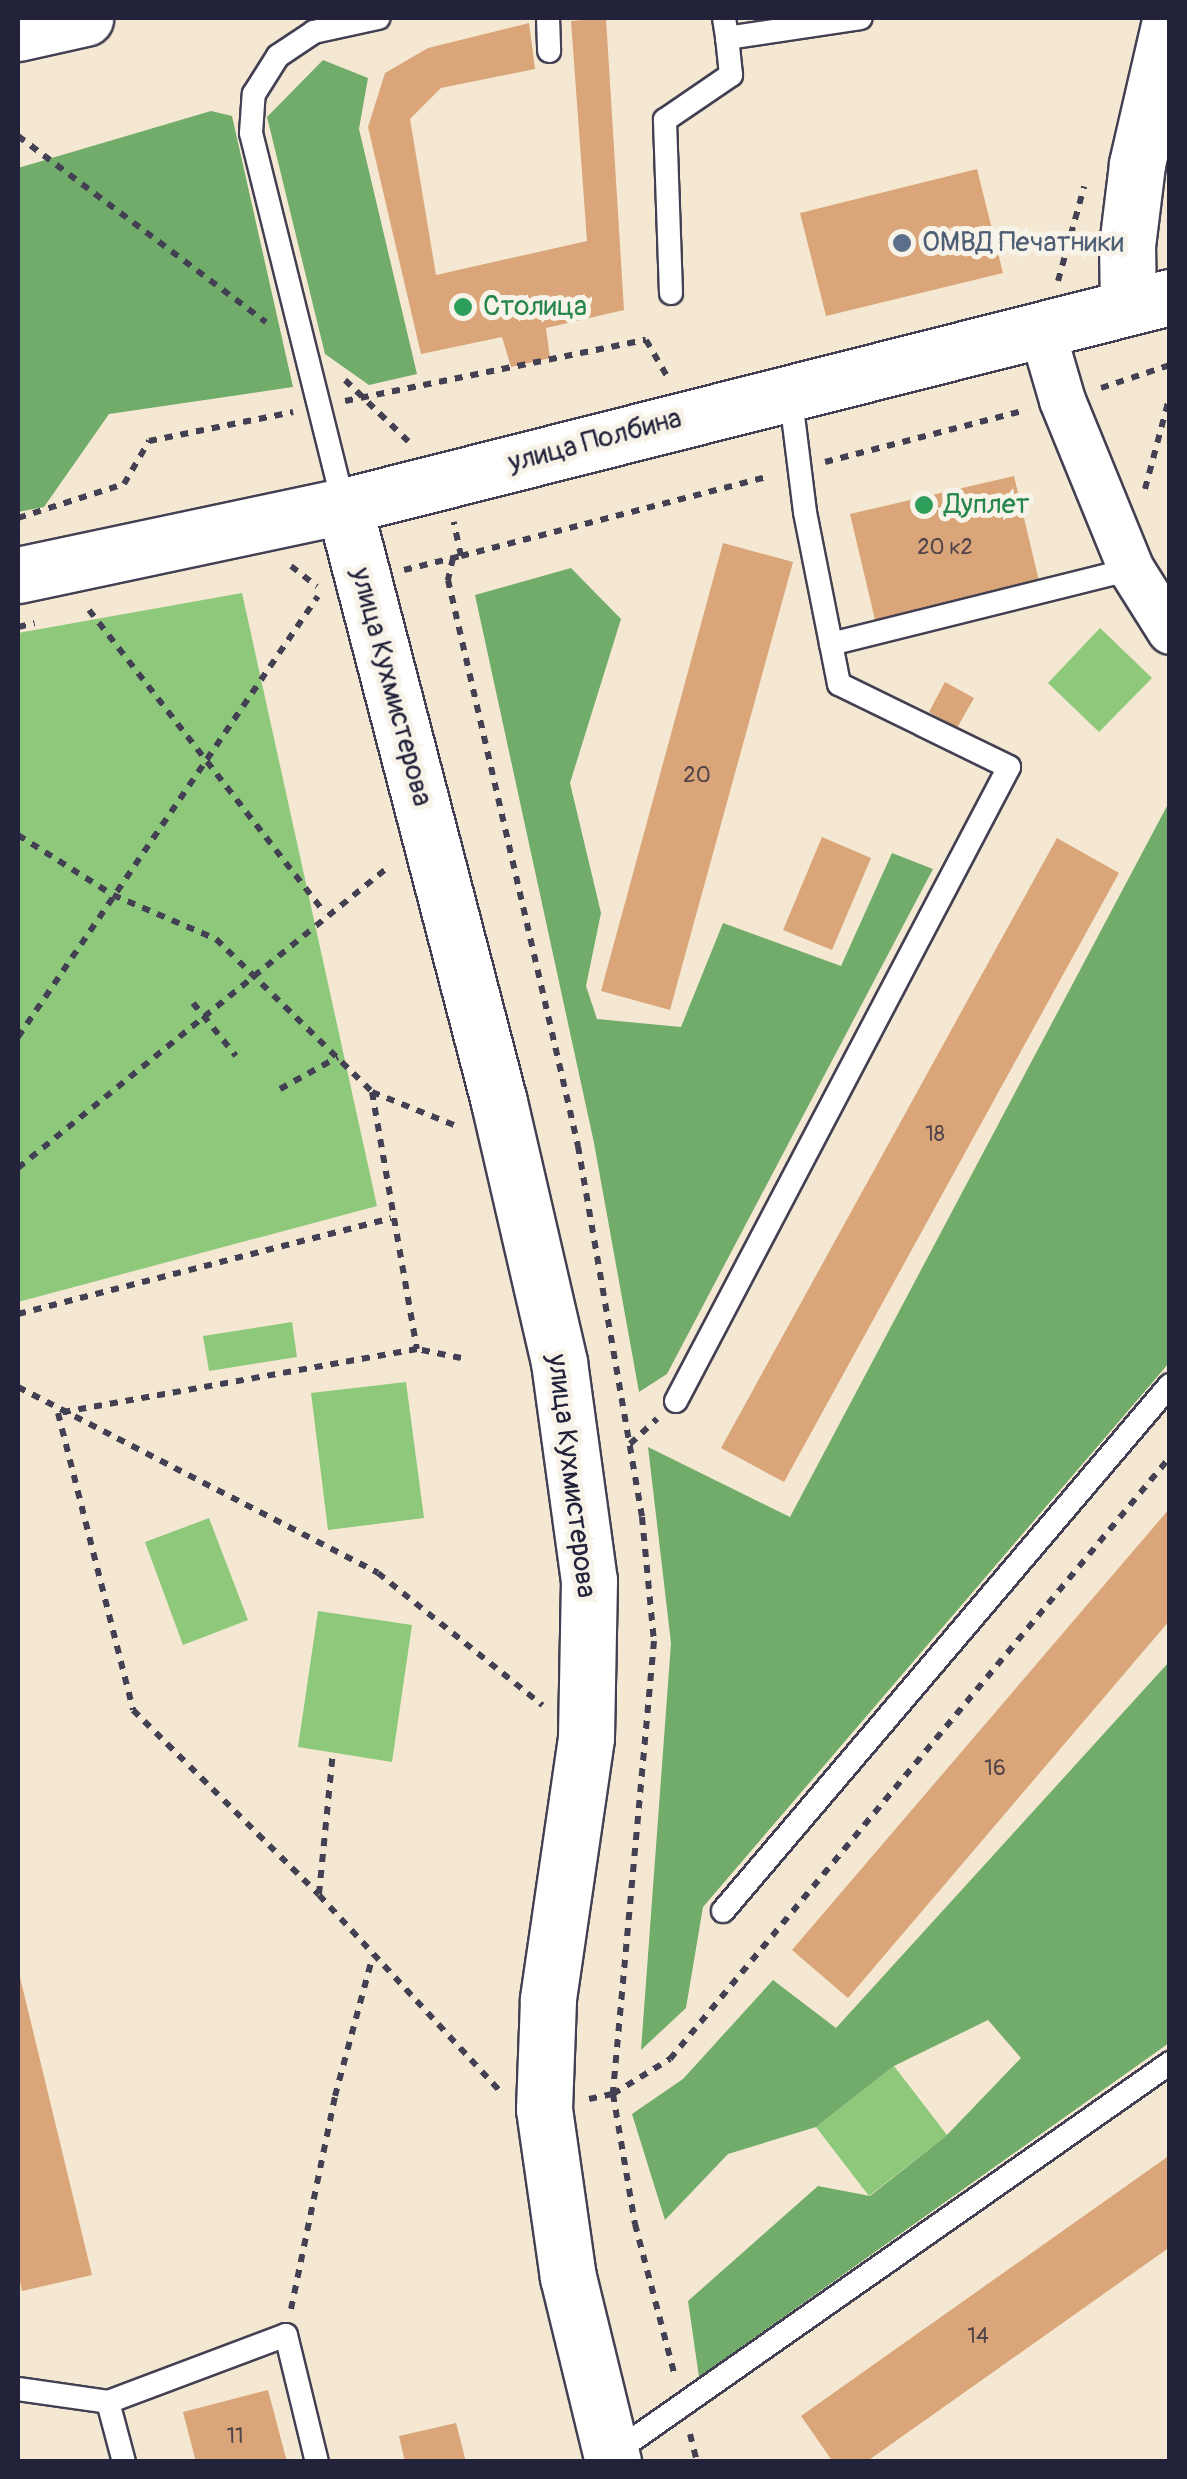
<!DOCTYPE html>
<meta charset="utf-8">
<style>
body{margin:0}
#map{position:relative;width:1187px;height:2479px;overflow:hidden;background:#f4e8d2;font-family:Pangolin,sans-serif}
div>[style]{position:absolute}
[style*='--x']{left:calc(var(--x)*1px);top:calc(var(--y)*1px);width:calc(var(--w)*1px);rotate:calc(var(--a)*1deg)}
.green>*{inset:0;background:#8ec87b}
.forest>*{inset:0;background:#72ac6b}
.building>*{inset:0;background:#daa679}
.path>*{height:6px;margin-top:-3px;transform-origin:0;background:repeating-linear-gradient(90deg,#424052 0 8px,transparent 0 16px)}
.roads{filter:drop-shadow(2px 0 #424052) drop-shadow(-2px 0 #424052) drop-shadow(0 2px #424052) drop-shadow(0 -2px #424052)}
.service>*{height:22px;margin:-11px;padding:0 11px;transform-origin:11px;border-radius:11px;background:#fff}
.minor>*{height:45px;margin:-22.5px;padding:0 22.5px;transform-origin:22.5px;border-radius:22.5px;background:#fff}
.tertiary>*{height:55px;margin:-27.5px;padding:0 27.5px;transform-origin:27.5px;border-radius:27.5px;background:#fff}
.secondary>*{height:55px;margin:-27.5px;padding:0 27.5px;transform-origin:27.5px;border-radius:27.5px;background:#fff}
.primary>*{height:55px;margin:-27.5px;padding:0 27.5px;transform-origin:27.5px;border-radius:27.5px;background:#fff}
.dots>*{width:28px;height:28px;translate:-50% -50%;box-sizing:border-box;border:5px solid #f7f3e8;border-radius:50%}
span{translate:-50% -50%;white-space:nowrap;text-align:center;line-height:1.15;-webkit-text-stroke:10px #f7f3e8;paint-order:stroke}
.number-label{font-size:22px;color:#50434a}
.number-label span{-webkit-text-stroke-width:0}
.service-label{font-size:28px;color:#4e5e75}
.left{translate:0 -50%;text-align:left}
.leisure-label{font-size:28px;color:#27864d}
.street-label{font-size:28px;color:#22223b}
.frame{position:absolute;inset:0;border:20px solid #22223b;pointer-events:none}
</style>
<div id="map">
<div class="green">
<i style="clip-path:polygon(242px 593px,377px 1206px,18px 1302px,18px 633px)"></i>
<i style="clip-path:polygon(1100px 628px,1152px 678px,1099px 732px,1048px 683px)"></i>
<i style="clip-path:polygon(292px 1322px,297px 1357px,209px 1371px,203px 1336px)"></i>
<i style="clip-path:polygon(406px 1382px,424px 1518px,328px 1530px,311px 1393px)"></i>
<i style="clip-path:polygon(209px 1518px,248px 1620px,183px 1645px,145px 1542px)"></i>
<i style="clip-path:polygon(318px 1611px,412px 1625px,392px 1762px,298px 1747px)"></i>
<i style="clip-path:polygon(894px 2066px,947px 2135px,869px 2196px,816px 2127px)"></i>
</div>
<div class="forest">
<i style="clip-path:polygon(323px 60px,368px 78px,359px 129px,417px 374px,369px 385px,325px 354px,267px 117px)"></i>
<i style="clip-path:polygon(211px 111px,232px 116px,293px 387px,109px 414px,44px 507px,18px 512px,18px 168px)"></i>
<i style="clip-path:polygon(571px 568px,621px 619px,570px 783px,601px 913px,586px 986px,597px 1019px,681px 1027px,723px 923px,841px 966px,892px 853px,933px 869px,667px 1374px,639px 1392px,594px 1143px,475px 595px)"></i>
<i style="clip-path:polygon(1167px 806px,1169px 1363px,703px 1907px,686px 2008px,641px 2050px,671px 1643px,648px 1447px,790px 1517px)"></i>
<i style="clip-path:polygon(1169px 1662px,1169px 2043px,699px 2377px,688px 2301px,818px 2186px,870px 2196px,947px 2135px,1021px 2058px,988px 2020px,894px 2066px,816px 2127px,728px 2154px,665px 2220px,632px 2114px,683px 2079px,773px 1980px,836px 2028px)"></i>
</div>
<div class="building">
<i style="clip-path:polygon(606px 18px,624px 310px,546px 328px,550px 358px,511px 367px,502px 337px,421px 354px,368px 127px,385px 73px,428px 48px,529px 23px,535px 69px,441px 88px,410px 119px,436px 275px,587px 241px,571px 21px)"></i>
<i style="clip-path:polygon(977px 169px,1003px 273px,826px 316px,800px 213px)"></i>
<i style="clip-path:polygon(1014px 476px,1039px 581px,875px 620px,850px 514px)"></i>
<i style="clip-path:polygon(723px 543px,793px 562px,670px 1010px,601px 991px)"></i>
<i style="clip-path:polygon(945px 682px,974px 698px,957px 728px,929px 712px)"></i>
<i style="clip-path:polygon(822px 837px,871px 858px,832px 950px,783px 930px)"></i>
<i style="clip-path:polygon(1057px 838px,1119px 873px,784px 1482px,721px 1448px)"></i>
<i style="clip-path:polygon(1170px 1508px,1170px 1620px,848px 1998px,792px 1950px)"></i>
<i style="clip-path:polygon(18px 1969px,92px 2275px,22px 2291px,18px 2273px)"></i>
<i style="clip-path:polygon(1170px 2155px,1170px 2247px,866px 2462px,833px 2462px,801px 2416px)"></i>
<i style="clip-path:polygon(268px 2390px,287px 2462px,196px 2462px,183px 2412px)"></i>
<i style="clip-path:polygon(456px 2423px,466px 2462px,405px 2462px,399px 2436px)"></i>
</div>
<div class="path">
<i style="--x:18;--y:136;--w:310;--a:36.9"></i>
<i style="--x:1058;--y:281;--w:98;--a:-74.5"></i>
<i style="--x:345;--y:380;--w:92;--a:44.1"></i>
<i style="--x:1101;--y:388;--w:73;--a:-18.4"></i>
<i style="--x:345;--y:401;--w:307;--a:-11.5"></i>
<i style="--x:646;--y:340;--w:44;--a:59.9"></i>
<i style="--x:825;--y:462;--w:208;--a:-14.5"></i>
<i style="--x:1145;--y:489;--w:97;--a:-75.1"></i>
<i style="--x:18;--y:518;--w:111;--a:-17.8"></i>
<i style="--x:124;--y:484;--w:50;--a:-59.8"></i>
<i style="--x:149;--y:441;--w:147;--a:-11.4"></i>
<i style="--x:461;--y:556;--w:319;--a:-14.5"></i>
<i style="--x:453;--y:558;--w:23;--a:103"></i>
<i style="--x:448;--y:580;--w:581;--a:77.06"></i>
<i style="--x:578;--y:1146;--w:376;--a:80.2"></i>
<i style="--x:642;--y:1517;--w:125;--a:84.5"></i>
<i style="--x:654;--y:1641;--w:455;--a:95.2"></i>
<i style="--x:613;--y:2094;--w:132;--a:80.4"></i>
<i style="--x:635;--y:2224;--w:154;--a:75.3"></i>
<i style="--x:291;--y:566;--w:33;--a:38"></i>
<i style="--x:404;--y:570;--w:59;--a:-13.8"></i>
<i style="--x:461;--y:556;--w:35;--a:-102"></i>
<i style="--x:89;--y:610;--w:384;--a:52.1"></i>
<i style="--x:18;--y:627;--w:17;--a:-13"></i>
<i style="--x:18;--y:835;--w:112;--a:32.3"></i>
<i style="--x:113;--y:895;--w:112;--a:23.1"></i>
<i style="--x:216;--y:939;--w:219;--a:44.4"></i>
<i style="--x:372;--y:1092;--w:91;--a:22"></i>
<i style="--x:193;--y:1003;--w:68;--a:50.9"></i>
<i style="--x:18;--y:1037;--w:533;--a:-55.77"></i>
<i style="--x:280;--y:1089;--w:66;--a:-28.9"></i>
<i style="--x:372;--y:1092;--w:261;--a:80.1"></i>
<i style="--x:18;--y:1168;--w:478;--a:-39.1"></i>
<i style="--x:18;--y:1314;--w:385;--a:-14.4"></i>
<i style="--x:461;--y:1358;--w:45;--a:-168.4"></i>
<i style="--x:417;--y:1349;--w:365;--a:169.9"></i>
<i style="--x:58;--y:1413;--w:306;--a:75.8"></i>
<i style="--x:133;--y:1710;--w:262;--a:44.8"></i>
<i style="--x:319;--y:1895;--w:265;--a:47.3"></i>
<i style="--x:18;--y:1387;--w:405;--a:27.3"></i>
<i style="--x:378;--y:1573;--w:211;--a:38.8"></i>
<i style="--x:630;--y:1444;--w:37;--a:-43"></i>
<i style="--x:319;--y:1894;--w:143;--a:-84.4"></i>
<i style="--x:589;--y:2099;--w:25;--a:-12"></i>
<i style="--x:613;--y:2094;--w:67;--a:-31.6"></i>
<i style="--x:670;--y:2059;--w:783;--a:-50.29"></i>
<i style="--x:291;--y:2309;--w:217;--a:-78.3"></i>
<i style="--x:335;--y:2096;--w:142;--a:-74.9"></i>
<i style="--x:690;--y:2434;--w:29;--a:76"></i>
</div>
<div class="roads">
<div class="service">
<i style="--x:548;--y:18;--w:33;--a:88"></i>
<i style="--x:724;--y:18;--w:20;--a:81"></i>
<i style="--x:727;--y:38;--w:135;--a:-8.5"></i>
<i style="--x:671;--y:293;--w:173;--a:-92"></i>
<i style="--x:665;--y:120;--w:80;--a:-34.3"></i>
<i style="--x:731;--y:75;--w:37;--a:-96"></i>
<i style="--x:344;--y:506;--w:384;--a:-104"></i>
<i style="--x:251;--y:133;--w:39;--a:-86"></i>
<i style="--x:254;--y:94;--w:45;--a:-57.7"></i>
<i style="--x:278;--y:56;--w:43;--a:-33.7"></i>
<i style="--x:314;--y:32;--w:66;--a:-12.3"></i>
<i style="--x:831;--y:644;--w:309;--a:-14"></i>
<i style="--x:676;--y:1401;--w:716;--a:-62.29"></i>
<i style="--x:1009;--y:767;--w:189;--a:-154"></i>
<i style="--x:839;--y:684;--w:175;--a:-101.2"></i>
<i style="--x:805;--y:512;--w:121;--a:-97.1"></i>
<i style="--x:723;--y:1911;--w:690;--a:-49.64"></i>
<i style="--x:18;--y:2389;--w:91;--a:8.2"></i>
<i style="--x:108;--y:2402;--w:62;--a:75.1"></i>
<i style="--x:108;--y:2402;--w:190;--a:-20.6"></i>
<i style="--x:286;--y:2335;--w:131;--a:76.3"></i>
<i style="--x:611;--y:2455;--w:683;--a:-35.04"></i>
</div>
<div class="minor">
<i style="--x:1041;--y:328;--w:75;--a:73.7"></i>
<i style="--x:1062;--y:400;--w:183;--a:67.8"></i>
<i style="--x:1131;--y:569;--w:73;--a:57.8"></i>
</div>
<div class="tertiary">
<i style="--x:344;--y:506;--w:616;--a:75.42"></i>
<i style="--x:499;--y:1102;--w:267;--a:77"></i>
<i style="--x:559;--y:1362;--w:220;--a:82.2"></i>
<i style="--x:589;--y:1580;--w:158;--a:91.1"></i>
<i style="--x:586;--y:1738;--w:265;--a:98.3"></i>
<i style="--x:548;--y:2000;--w:109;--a:92.1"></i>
<i style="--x:544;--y:2109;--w:170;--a:81.9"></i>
<i style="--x:568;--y:2277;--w:190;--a:76.3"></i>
</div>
<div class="secondary">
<i style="--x:1128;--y:307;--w:61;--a:-90.9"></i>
<i style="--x:1127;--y:246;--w:83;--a:-83"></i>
<i style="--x:1137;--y:164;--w:147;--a:-77"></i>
<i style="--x:18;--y:575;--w:333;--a:-12"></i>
<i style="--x:344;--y:506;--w:852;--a:-14.2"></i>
</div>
<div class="primary">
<i style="--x:18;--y:33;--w:69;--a:-12.6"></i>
</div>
</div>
<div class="dots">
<i style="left:902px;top:243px;background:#5c6f8a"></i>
<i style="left:463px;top:307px;background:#2e9e5b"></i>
<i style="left:924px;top:505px;background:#2e9e5b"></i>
</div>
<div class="number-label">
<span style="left:945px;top:548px">20 к2</span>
<span style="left:697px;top:776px">20</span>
<span style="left:935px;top:1135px">18</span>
<span style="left:995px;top:1769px">16</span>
<span style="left:978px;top:2337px">14</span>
<span style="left:235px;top:2437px">11</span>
</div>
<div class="service-label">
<span class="left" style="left:922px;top:243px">ОМВД Печатники</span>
</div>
<div class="leisure-label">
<span class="left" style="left:483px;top:307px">Столица</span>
<span class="left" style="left:944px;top:505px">Дуплет</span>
</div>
<div class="street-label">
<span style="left:595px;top:441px;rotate:-15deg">улица Полбина</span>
<span style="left:391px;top:687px;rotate:75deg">улица Кухмистерова</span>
<span style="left:571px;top:1476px;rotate:83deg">улица Кухмистерова</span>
</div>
<div class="frame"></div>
</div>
